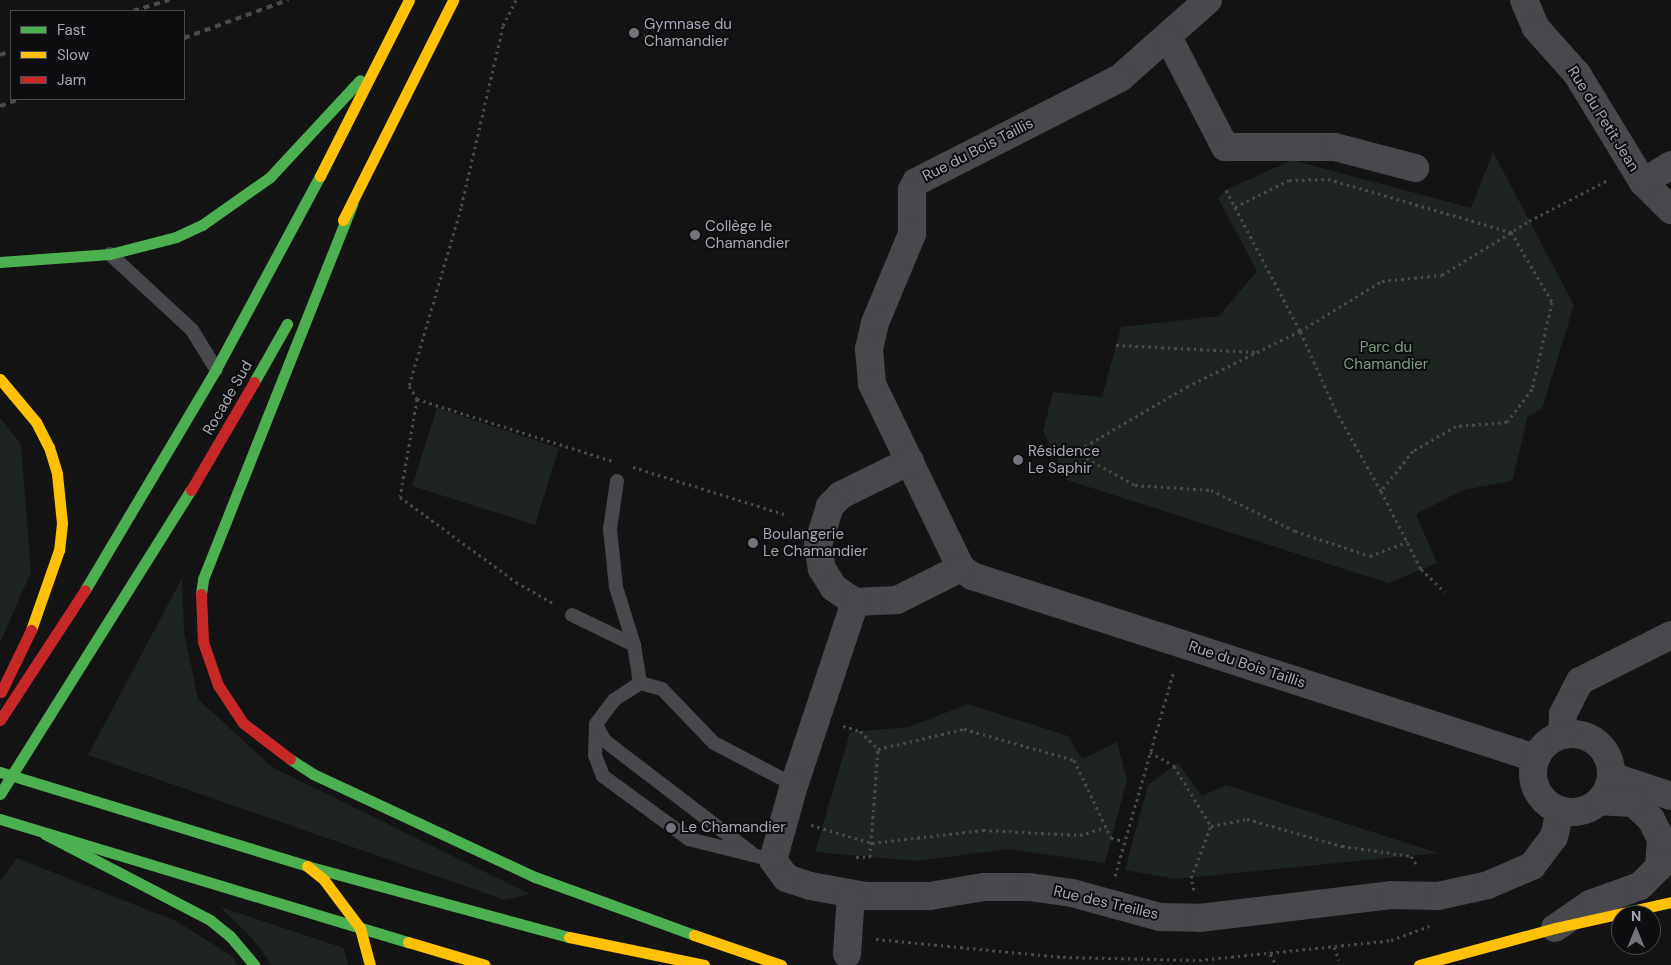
<!DOCTYPE html>
<meta charset="utf-8">
<style>
body{margin:0}
#map{position:relative;width:1671px;height:965px;overflow:hidden;background:#141414;font-family:"DM Sans",sans-serif}
div>[style]{position:absolute}
[style*='--x']{left:calc(var(--x)*1px);top:calc(var(--y)*1px);width:calc(var(--w)*1px);rotate:calc(var(--a)*1deg)}
.green>*{inset:0;background:#1e241f}
.path>*{height:3px;margin-top:-1.5px;transform-origin:0;background:repeating-linear-gradient(90deg,#4a4b4e 0 2.5px,transparent 0 6.5px)}
.lane>*{height:14px;margin:-7px;padding:0 7px;transform-origin:7px;border-radius:7px;background:#48494d}
.street>*{height:28px;margin:-14px;padding:0 14px;transform-origin:14px;border-radius:14px;background:#48494d}
.street>.ring{margin:-14px;padding:0;box-sizing:content-box;background:none;border:28px solid #48494d;border-radius:50%}
.fast>*{height:11px;margin:-5.5px;padding:0 5.5px;transform-origin:5.5px;border-radius:5.5px;background:#4caf50}
.slow>*{height:11px;margin:-5.5px;padding:0 5.5px;transform-origin:5.5px;border-radius:5.5px;background:#ffc107}
.jam>*{height:11px;margin:-5.5px;padding:0 5.5px;transform-origin:5.5px;border-radius:5.5px;background:#c62828}
.rail>*{height:4px;margin-top:-2px;transform-origin:0;background:repeating-linear-gradient(90deg,#4a4b4d 0 6px,transparent 0 11px)}
.dots>*{width:14px;height:14px;translate:-50% -50%;box-sizing:border-box;border:2px solid #0e0e10;border-radius:50%}
span{translate:-50% -50%;white-space:nowrap;text-align:center;line-height:1.15;-webkit-text-stroke:4px #0e0e10;paint-order:stroke}
.poi-label{font-size:15px;color:#a6a9b4}
.left{translate:0 -50%;text-align:left}
.street-label{font-size:15px;color:#a6a9b4}
.park-label{font-size:15px;color:#7f9d84}
.legend{position:absolute;left:10px;top:10px;width:175px;height:90px;box-sizing:border-box;background:#0e0e10;border:1px solid #4b4c52;margin:0;padding:6px 9px;list-style:none;font-size:15px;color:#a6a9b4}
.legend li{display:flex;align-items:center;gap:10px;height:25px}
.legend b{width:25px;border:1px solid #4b4c52}
.north{position:absolute;left:1611px;top:905px;width:50px;height:50px;box-sizing:border-box;background:#0e0e10;border:1px solid #4b4c52;border-radius:50%;rotate:0deg;font-size:14px;font-weight:700;line-height:20px;text-align:center;color:#a6a9b4}
.north::after{content:'';display:block;margin:auto;width:18px;height:22px;background:#73757c;clip-path:polygon(50% 0,100% 100%,50% 72%,0 100%)}
</style>
<div id="map">
<div class="green">
<i style="clip-path:polygon(1493px 152px,1574px 305px,1542px 409px,1528px 416px,1512px 481px,1463px 490px,1416px 514px,1437px 563px,1388px 583px,1067px 480px,1043px 431px,1053px 392px,1102px 397px,1121px 327px,1219px 316px,1257px 271px,1218px 198px,1226px 190px,1292px 160px,1471px 208px)"></i>
<i style="clip-path:polygon(437px 408px,559px 448px,535px 525px,412px 486px)"></i>
<i style="clip-path:polygon(0 418px,21px 444px,31px 572px,0 643px)"></i>
<i style="clip-path:polygon(182px 578px,184px 632px,198px 699px,272px 767px,530px 894px,505px 900px,88px 755px)"></i>
<i style="clip-path:polygon(968px 704px,1068px 736px,1082px 759px,1117px 742px,1127px 780px,1105px 863px,1010px 849px,916px 861px,815px 852px,850px 732px,909px 727px)"></i>
<i style="clip-path:polygon(1178px 763px,1202px 796px,1226px 785px,1438px 853px,1176px 879px,1125px 870px,1148px 785px)"></i>
<i style="clip-path:polygon(17px 858px,178px 922px,233px 957px,238px 965px,0 965px,0 882px)"></i>
<i style="clip-path:polygon(220px 907px,344px 948px,348px 965px,272px 965px,252px 938px)"></i>
</div>
<div class="path">
<i style="--x:516;--y:0;--w:29;--a:117"></i>
<i style="--x:503;--y:26;--w:187;--a:103"></i>
<i style="--x:461;--y:208;--w:185;--a:106.3"></i>
<i style="--x:409;--y:386;--w:15;--a:58"></i>
<i style="--x:417;--y:399;--w:99;--a:99.8"></i>
<i style="--x:400;--y:497;--w:144;--a:36.2"></i>
<i style="--x:516;--y:582;--w:45;--a:29.4"></i>
<i style="--x:1226;--y:190;--w:159;--a:62.3"></i>
<i style="--x:1300;--y:331;--w:96;--a:-31.4"></i>
<i style="--x:1382;--y:281;--w:60;--a:-5.7"></i>
<i style="--x:1442;--y:275;--w:102;--a:-31.8"></i>
<i style="--x:1529;--y:221;--w:89;--a:-27.4"></i>
<i style="--x:1235;--y:207;--w:60;--a:-26.6"></i>
<i style="--x:1289;--y:180;--w:39;--a:-1"></i>
<i style="--x:1328;--y:179;--w:191;--a:16.2"></i>
<i style="--x:1511;--y:232;--w:81;--a:59.6"></i>
<i style="--x:1552;--y:302;--w:89;--a:102.9"></i>
<i style="--x:1532;--y:389;--w:41;--a:127.1"></i>
<i style="--x:1507;--y:422;--w:51;--a:175.5"></i>
<i style="--x:1456;--y:426;--w:50;--a:149.8"></i>
<i style="--x:1413;--y:451;--w:51;--a:128.7"></i>
<i style="--x:1381;--y:491;--w:92;--a:-119.4"></i>
<i style="--x:1336;--y:411;--w:88;--a:-114.2"></i>
<i style="--x:1300;--y:331;--w:125;--a:153.8"></i>
<i style="--x:1188;--y:386;--w:131;--a:149.7"></i>
<i style="--x:1075;--y:452;--w:68;--a:28.8"></i>
<i style="--x:1135;--y:485;--w:76;--a:3.8"></i>
<i style="--x:1211;--y:490;--w:93;--a:26"></i>
<i style="--x:1295;--y:531;--w:79;--a:18.4"></i>
<i style="--x:1370;--y:556;--w:40;--a:-21"></i>
<i style="--x:1116;--y:345;--w:139;--a:2.9"></i>
<i style="--x:417;--y:399;--w:205;--a:17.6"></i>
<i style="--x:633;--y:467;--w:158;--a:17.3"></i>
<i style="--x:1381;--y:491;--w:88;--a:62.9"></i>
<i style="--x:1421;--y:569;--w:33;--a:44"></i>
<i style="--x:843;--y:726;--w:18;--a:16"></i>
<i style="--x:860;--y:731;--w:25;--a:45"></i>
<i style="--x:878;--y:749;--w:88;--a:-13.1"></i>
<i style="--x:964;--y:729;--w:114;--a:15.7"></i>
<i style="--x:1074;--y:760;--w:86;--a:64.6"></i>
<i style="--x:1111;--y:838;--w:13;--a:13"></i>
<i style="--x:1150;--y:752;--w:28;--a:30"></i>
<i style="--x:1174;--y:766;--w:70;--a:58.3"></i>
<i style="--x:811;--y:825;--w:64;--a:16.4"></i>
<i style="--x:872;--y:843;--w:112;--a:-6.7"></i>
<i style="--x:983;--y:830;--w:97;--a:3"></i>
<i style="--x:1080;--y:835;--w:27;--a:-17"></i>
<i style="--x:856;--y:857;--w:14;--a:0"></i>
<i style="--x:870;--y:857;--w:108;--a:-85.8"></i>
<i style="--x:1115;--y:876;--w:214;--a:-74"></i>
<i style="--x:1194;--y:890;--w:12;--a:-104"></i>
<i style="--x:1191;--y:878;--w:56;--a:-69"></i>
<i style="--x:1211;--y:826;--w:37;--a:-11"></i>
<i style="--x:1247;--y:819;--w:99;--a:15.9"></i>
<i style="--x:1342;--y:846;--w:70;--a:8.2"></i>
<i style="--x:1411;--y:856;--w:13;--a:58"></i>
<i style="--x:876;--y:939;--w:188;--a:5.5"></i>
<i style="--x:1063;--y:957;--w:136;--a:1.3"></i>
<i style="--x:1199;--y:960;--w:193;--a:-5.9"></i>
<i style="--x:1391;--y:940;--w:41;--a:-19.7"></i>
<i style="--x:1334;--y:947;--w:14;--a:69"></i>
<i style="--x:1270;--y:954;--w:13;--a:61"></i>
</div>
<div class="lane">
<i style="--x:110;--y:254;--w:112;--a:42.8"></i>
<i style="--x:192;--y:330;--w:46;--a:58.4"></i>
<i style="--x:617;--y:481;--w:49;--a:98.3"></i>
<i style="--x:610;--y:529;--w:58;--a:84.1"></i>
<i style="--x:616;--y:587;--w:61;--a:72.8"></i>
<i style="--x:634;--y:645;--w:38;--a:81"></i>
<i style="--x:572;--y:615;--w:69;--a:25.8"></i>
<i style="--x:596;--y:725;--w:18;--a:61"></i>
<i style="--x:605;--y:741;--w:183;--a:37.4"></i>
<i style="--x:773;--y:860;--w:87;--a:-166"></i>
<i style="--x:689;--y:839;--w:107;--a:-143.8"></i>
<i style="--x:603;--y:776;--w:22;--a:-111"></i>
<i style="--x:595;--y:755;--w:31;--a:-88"></i>
<i style="--x:596;--y:724;--w:30;--a:-53"></i>
<i style="--x:614;--y:700;--w:31;--a:-33"></i>
<i style="--x:640;--y:683;--w:23;--a:15"></i>
<i style="--x:662;--y:689;--w:75;--a:46.1"></i>
<i style="--x:714;--y:743;--w:90;--a:27.7"></i>
</div>
<div class="street">
<i style="--x:1208;--y:0;--w:118;--a:138.4"></i>
<i style="--x:1120;--y:78;--w:229;--a:153"></i>
<i style="--x:916;--y:182;--w:9;--a:117"></i>
<i style="--x:912;--y:190;--w:44;--a:90"></i>
<i style="--x:912;--y:234;--w:96;--a:112.6"></i>
<i style="--x:875;--y:323;--w:27;--a:103"></i>
<i style="--x:869;--y:349;--w:35;--a:85"></i>
<i style="--x:872;--y:384;--w:204;--a:64.2"></i>
<i style="--x:961;--y:568;--w:14;--a:36"></i>
<i style="--x:972;--y:576;--w:592;--a:17.91"></i>
<i style="--x:1524;--y:0;--w:30;--a:67"></i>
<i style="--x:1536;--y:28;--w:62;--a:48.3"></i>
<i style="--x:1577;--y:74;--w:127;--a:58.6"></i>
<i style="--x:1643;--y:182;--w:40;--a:45"></i>
<i style="--x:1168;--y:37;--w:124;--a:62.6"></i>
<i style="--x:1225;--y:147;--w:110;--a:0"></i>
<i style="--x:1335;--y:147;--w:83;--a:14.7"></i>
<i style="--x:1643;--y:182;--w:33;--a:-31"></i>
<i style="--x:910;--y:461;--w:77;--a:153.8"></i>
<i style="--x:841;--y:495;--w:16;--a:135"></i>
<i style="--x:830;--y:506;--w:41;--a:107.1"></i>
<i style="--x:818;--y:545;--w:24;--a:81"></i>
<i style="--x:822;--y:569;--w:22;--a:58"></i>
<i style="--x:834;--y:588;--w:25;--a:34"></i>
<i style="--x:855;--y:602;--w:42;--a:-2.7"></i>
<i style="--x:897;--y:600;--w:72;--a:-26.6"></i>
<i style="--x:855;--y:602;--w:193;--a:108.4"></i>
<i style="--x:794;--y:785;--w:78;--a:105.6"></i>
<i style="--x:773;--y:860;--w:22;--a:54"></i>
<i style="--x:786;--y:878;--w:25;--a:18"></i>
<i style="--x:810;--y:886;--w:57;--a:10.1"></i>
<i style="--x:866;--y:896;--w:64;--a:0"></i>
<i style="--x:930;--y:896;--w:55;--a:-9.5"></i>
<i style="--x:984;--y:887;--w:45;--a:0"></i>
<i style="--x:1029;--y:887;--w:43;--a:7.9"></i>
<i style="--x:1072;--y:893;--w:91;--a:15.3"></i>
<i style="--x:1160;--y:917;--w:39;--a:1"></i>
<i style="--x:1199;--y:918;--w:193;--a:-6.8"></i>
<i style="--x:1391;--y:895;--w:47;--a:1.2"></i>
<i style="--x:1438;--y:896;--w:51;--a:-12.4"></i>
<i style="--x:1488;--y:885;--w:48;--a:-23.4"></i>
<i style="--x:1532;--y:866;--w:36;--a:-53"></i>
<i style="--x:1554;--y:837;--w:27;--a:-77"></i>
<i class="ring" style="left:1533px;top:734px;width:50px;height:50px"></i>
<i style="--x:1562;--y:735;--w:21;--a:-87"></i>
<i style="--x:1563;--y:714;--w:37;--a:-63"></i>
<i style="--x:1580;--y:681;--w:102;--a:-26.8"></i>
<i style="--x:1611;--y:776;--w:63;--a:18.4"></i>
<i style="--x:1555;--y:928;--w:42;--a:-34.4"></i>
<i style="--x:1590;--y:904;--w:53;--a:-19.8"></i>
<i style="--x:1640;--y:886;--w:27;--a:-45"></i>
<i style="--x:1659;--y:867;--w:28;--a:-86"></i>
<i style="--x:1661;--y:839;--w:22;--a:-117"></i>
<i style="--x:1651;--y:819;--w:24;--a:-138"></i>
<i style="--x:1633;--y:803;--w:33;--a:-177"></i>
<i style="--x:847;--y:954;--w:58;--a:-86.1"></i>
</div>
<div class="fast">
<i style="--x:0;--y:262;--w:110;--a:-4.2"></i>
<i style="--x:110;--y:254;--w:68;--a:-14.4"></i>
<i style="--x:176;--y:237;--w:29;--a:-25"></i>
<i style="--x:202;--y:225;--w:83;--a:-35.2"></i>
<i style="--x:270;--y:177;--w:132;--a:-47.1"></i>
<i style="--x:254;--y:382;--w:67;--a:-60.4"></i>
<i style="--x:85;--y:590;--w:257;--a:-59.3"></i>
<i style="--x:216;--y:369;--w:219;--a:-61.7"></i>
<i style="--x:201;--y:594;--w:15;--a:-82"></i>
<i style="--x:203;--y:579;--w:404;--a:-68.3"></i>
<i style="--x:290;--y:759;--w:27;--a:33"></i>
<i style="--x:313;--y:774;--w:245;--a:24.9"></i>
<i style="--x:535;--y:877;--w:169;--a:20"></i>
<i style="--x:0;--y:772;--w:321;--a:17"></i>
<i style="--x:307;--y:866;--w:271;--a:15.2"></i>
<i style="--x:0;--y:794;--w:359;--a:-57.9"></i>
<i style="--x:0;--y:819;--w:426;--a:16.8"></i>
<i style="--x:45;--y:834;--w:186;--a:27.5"></i>
<i style="--x:210;--y:920;--w:26;--a:39"></i>
<i style="--x:230;--y:936;--w:38;--a:50"></i>
</div>
<div class="slow">
<i style="--x:320;--y:176;--w:197;--a:-63.2"></i>
<i style="--x:343;--y:220;--w:246;--a:-63.4"></i>
<i style="--x:0;--y:379;--w:56;--a:50.1"></i>
<i style="--x:36;--y:422;--w:28;--a:63"></i>
<i style="--x:49;--y:447;--w:28;--a:73"></i>
<i style="--x:57;--y:474;--w:49;--a:84.2"></i>
<i style="--x:62;--y:523;--w:27;--a:96"></i>
<i style="--x:59;--y:550;--w:85;--a:109.3"></i>
<i style="--x:307;--y:866;--w:22;--a:39"></i>
<i style="--x:324;--y:880;--w:60;--a:53.1"></i>
<i style="--x:360;--y:928;--w:38;--a:75"></i>
<i style="--x:694;--y:935;--w:92;--a:19"></i>
<i style="--x:569;--y:937;--w:138;--a:11.7"></i>
<i style="--x:408;--y:942;--w:80;--a:16.6"></i>
<i style="--x:1419;--y:965;--w:141;--a:-15.2"></i>
<i style="--x:1555;--y:928;--w:119;--a:-12.6"></i>
</div>
<div class="jam">
<i style="--x:191;--y:490;--w:125;--a:-59.7"></i>
<i style="--x:201;--y:594;--w:48;--a:87.6"></i>
<i style="--x:203;--y:642;--w:46;--a:70.8"></i>
<i style="--x:218;--y:685;--w:45;--a:56.7"></i>
<i style="--x:243;--y:723;--w:59;--a:37.5"></i>
<i style="--x:1;--y:692;--w:69;--a:-64.2"></i>
<i style="--x:0;--y:720;--w:155;--a:-56.8"></i>
</div>
<div class="rail">
<i style="--x:133;--y:11;--w:38;--a:-17"></i>
<i style="--x:184;--y:38;--w:111;--a:-20.1"></i>
<i style="--x:0;--y:55;--w:12;--a:-20"></i>
<i style="--x:0;--y:106;--w:21;--a:-19"></i>
</div>
<div class="dots">
<i style="left:634px;top:33px;background:#73757c"></i>
<i style="left:695px;top:235px;background:#73757c"></i>
<i style="left:1018px;top:460px;background:#73757c"></i>
<i style="left:753px;top:543px;background:#73757c"></i>
<i style="left:671px;top:828px;background:#73757c"></i>
</div>
<div class="poi-label">
<span class="left" style="left:644px;top:33px">Gymnase du<br>Chamandier</span>
<span class="left" style="left:705px;top:235px">Collège le<br>Chamandier</span>
<span class="left" style="left:1028px;top:460px">Résidence<br>Le Saphir</span>
<span class="left" style="left:763px;top:543px">Boulangerie<br>Le Chamandier</span>
<span class="left" style="left:681px;top:828px">Le Chamandier</span>
</div>
<div class="street-label">
<span style="left:1603px;top:119px;rotate:58deg">Rue du Petit Jean</span>
<span style="left:978px;top:150px;rotate:-27deg">Rue du Bois Taillis</span>
<span style="left:228px;top:398px;rotate:-60deg">Rocade Sud</span>
<span style="left:1247px;top:665px;rotate:18deg">Rue du Bois Taillis</span>
<span style="left:1106px;top:903px;rotate:13deg">Rue des Treilles</span>
</div>
<div class="park-label">
<span style="left:1386px;top:356px">Parc du<br>Chamandier</span>
</div>
<ul class="legend">
<li><b style="height:6px;background:#4caf50"></b>Fast</li>
<li><b style="height:6px;background:#ffc107"></b>Slow</li>
<li><b style="height:6px;background:#c62828"></b>Jam</li>
</ul>
<div class="north">N</div>
</div>
